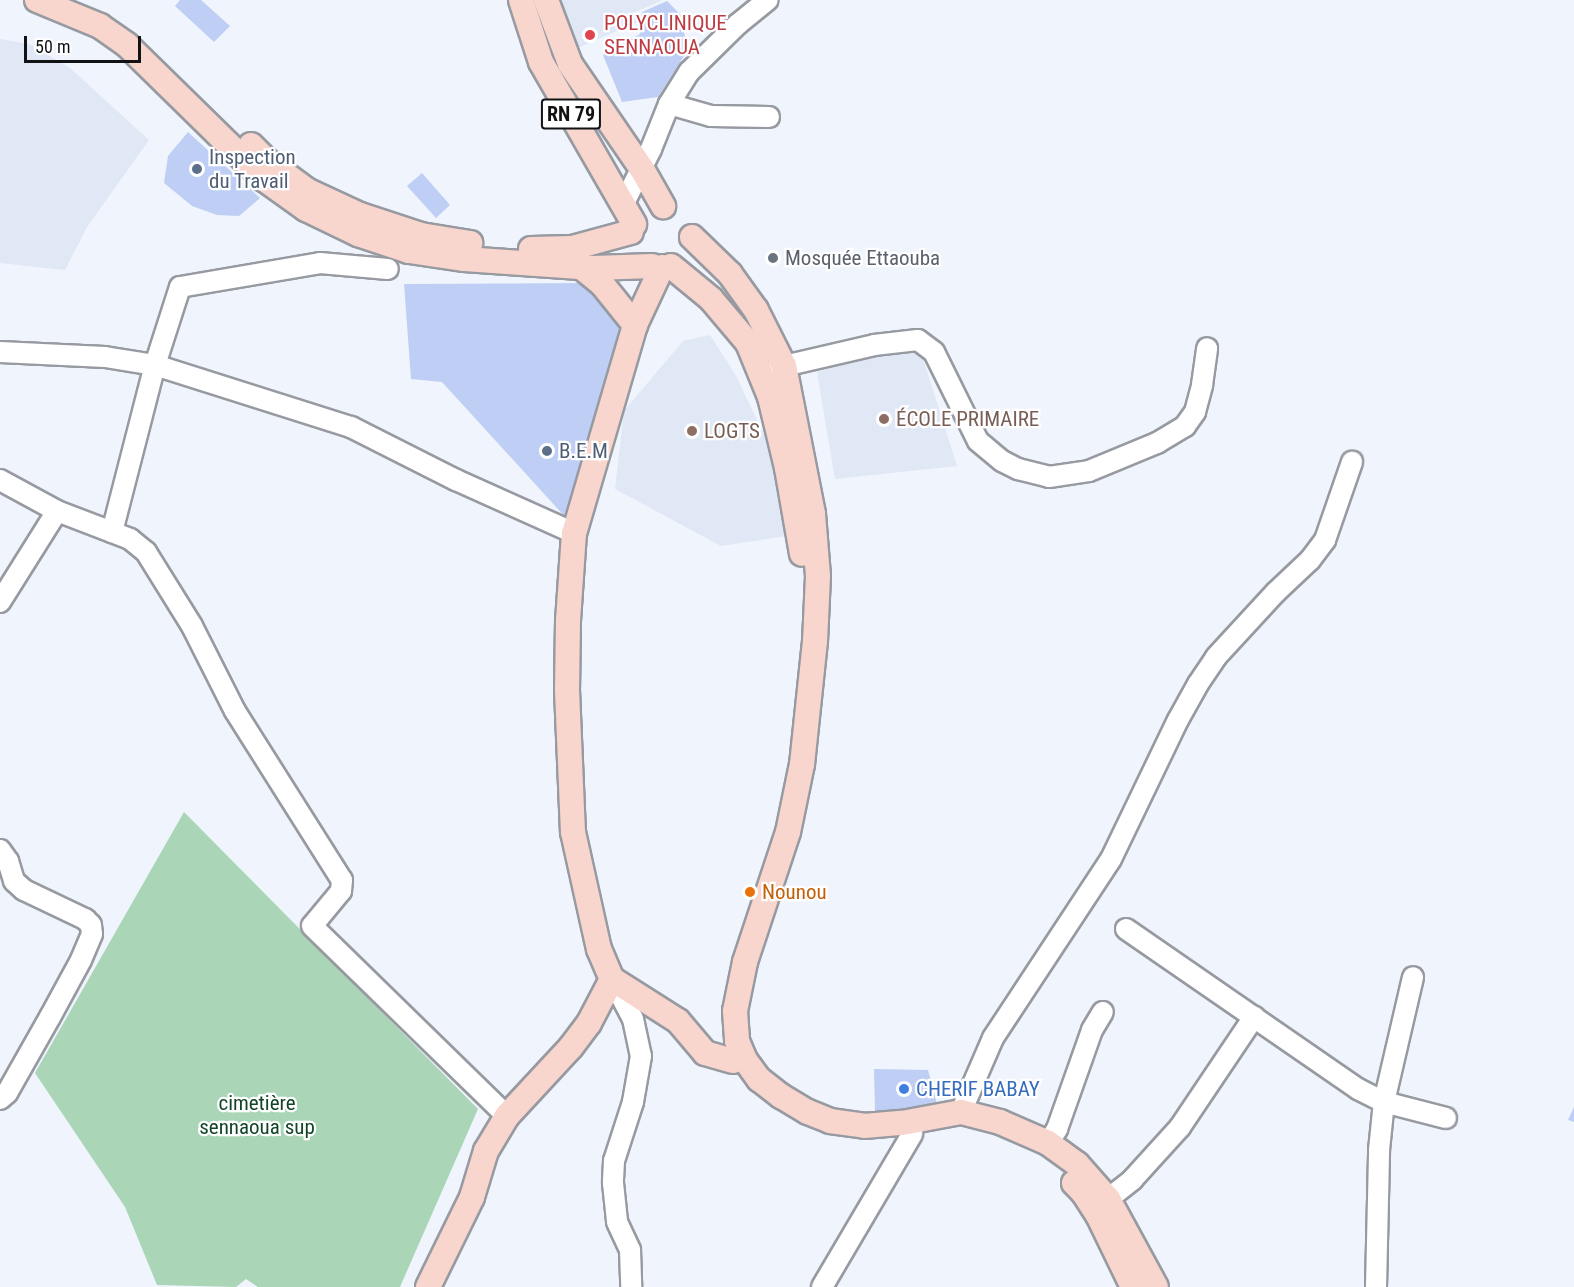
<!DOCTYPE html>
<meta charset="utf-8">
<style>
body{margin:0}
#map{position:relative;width:1574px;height:1287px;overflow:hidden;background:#f0f4fc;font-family:"Roboto Condensed",sans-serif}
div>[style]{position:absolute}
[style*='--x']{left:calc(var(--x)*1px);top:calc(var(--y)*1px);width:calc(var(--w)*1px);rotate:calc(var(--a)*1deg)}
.built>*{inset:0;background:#e0e7f5}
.green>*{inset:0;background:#aad6b7}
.building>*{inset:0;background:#becef5}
.roads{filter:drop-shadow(2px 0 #979aa1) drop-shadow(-2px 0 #979aa1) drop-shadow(0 2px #979aa1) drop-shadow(0 -2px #979aa1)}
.minor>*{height:20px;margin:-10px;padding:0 10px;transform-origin:10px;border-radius:10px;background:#fff}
.major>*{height:24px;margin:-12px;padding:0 12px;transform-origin:12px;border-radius:12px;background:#f8d6ce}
.dots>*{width:16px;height:16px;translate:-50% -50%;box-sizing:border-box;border:3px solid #fff;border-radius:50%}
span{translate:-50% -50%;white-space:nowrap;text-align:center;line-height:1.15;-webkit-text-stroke:4.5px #fff;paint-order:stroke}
.shield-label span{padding:2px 4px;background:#fff;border:2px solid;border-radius:4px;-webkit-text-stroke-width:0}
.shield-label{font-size:20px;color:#111214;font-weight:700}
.health-label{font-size:21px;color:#be3a42}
.left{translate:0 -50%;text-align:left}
.service-label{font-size:21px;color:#4e5e75}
.worship-label{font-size:21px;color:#5b616d}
.education-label{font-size:21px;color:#785e54}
.food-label{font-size:21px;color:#c56008}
.shop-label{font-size:21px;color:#366cbe}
.park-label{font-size:21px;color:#124527}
.scale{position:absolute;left:24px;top:36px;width:117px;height:27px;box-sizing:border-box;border:3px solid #111214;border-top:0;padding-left:8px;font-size:18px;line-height:21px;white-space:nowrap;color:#111214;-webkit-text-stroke:4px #fff;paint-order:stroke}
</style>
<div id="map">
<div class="built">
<i style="clip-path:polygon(559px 0,660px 0,661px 1px,635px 12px,637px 22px,578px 48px)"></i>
<i style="clip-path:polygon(0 39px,29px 44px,70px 68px,149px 140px,87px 227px,65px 270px,0 263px)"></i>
<i style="clip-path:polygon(710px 335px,735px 374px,772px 451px,787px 536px,721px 546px,615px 489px,624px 411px,683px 341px)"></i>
<i style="clip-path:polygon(918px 343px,957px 466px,835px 479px,817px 372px)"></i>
</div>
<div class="green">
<i style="clip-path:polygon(184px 812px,478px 1109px,400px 1287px,258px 1287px,246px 1279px,236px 1287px,157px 1285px,125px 1207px,35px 1073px)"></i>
</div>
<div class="building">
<i style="clip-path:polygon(180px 0,201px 0,230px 26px,214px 42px,175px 6px)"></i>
<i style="clip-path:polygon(667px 1px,680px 14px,688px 50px,658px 97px,622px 102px,603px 55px,640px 34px,642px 12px)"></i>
<i style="clip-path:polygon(188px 132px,260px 198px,239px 216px,217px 215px,192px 206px,164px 183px,168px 156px)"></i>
<i style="clip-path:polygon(422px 173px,450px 205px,436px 218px,407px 186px)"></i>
<i style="clip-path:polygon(589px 283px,624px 335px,568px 520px,442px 382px,411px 379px,404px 284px)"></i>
<i style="clip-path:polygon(874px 1069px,928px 1070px,938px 1107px,875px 1111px)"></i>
<i style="clip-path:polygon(1574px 1107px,1574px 1122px,1568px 1120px)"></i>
</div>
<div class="roads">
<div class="minor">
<i style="--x:669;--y:104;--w:44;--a:15.9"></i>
<i style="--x:711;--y:116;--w:58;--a:1"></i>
<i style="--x:623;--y:205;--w:63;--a:-63.4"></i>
<i style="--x:651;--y:149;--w:48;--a:-68.2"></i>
<i style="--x:669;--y:104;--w:38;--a:-58"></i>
<i style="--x:689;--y:72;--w:69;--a:-44.4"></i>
<i style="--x:738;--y:24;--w:38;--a:-39"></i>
<i style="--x:0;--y:352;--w:105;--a:2.7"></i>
<i style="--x:105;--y:357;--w:51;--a:9.1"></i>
<i style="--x:155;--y:365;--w:206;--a:17.6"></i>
<i style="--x:351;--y:427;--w:118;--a:26.8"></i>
<i style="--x:456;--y:480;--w:129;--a:24.2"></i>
<i style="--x:772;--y:373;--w:14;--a:-30"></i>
<i style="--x:784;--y:366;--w:92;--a:-13.1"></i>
<i style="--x:874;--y:345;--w:44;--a:-6.5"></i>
<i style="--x:918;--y:340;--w:20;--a:37"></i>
<i style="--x:934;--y:352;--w:99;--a:63.7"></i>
<i style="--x:978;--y:441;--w:31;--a:40"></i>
<i style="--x:1002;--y:461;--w:18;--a:27"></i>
<i style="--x:1018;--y:469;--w:32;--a:14"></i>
<i style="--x:1049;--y:477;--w:40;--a:-8.5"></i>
<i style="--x:1089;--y:471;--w:74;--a:-22.4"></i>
<i style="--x:1157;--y:443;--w:33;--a:-31"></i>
<i style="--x:1185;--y:426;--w:17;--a:-54"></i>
<i style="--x:1195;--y:412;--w:28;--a:-75"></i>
<i style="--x:1202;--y:385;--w:37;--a:-82"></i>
<i style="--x:0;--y:480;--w:65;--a:28.5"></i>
<i style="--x:57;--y:511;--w:78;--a:21"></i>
<i style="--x:130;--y:539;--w:21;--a:39"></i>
<i style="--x:146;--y:552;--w:87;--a:58.1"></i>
<i style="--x:192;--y:626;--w:95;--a:63.2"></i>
<i style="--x:235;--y:711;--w:200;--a:57.7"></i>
<i style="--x:342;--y:880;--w:11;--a:95"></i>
<i style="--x:341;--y:891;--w:45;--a:129.6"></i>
<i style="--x:312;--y:926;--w:272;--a:44.3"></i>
<i style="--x:112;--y:532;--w:172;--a:-75.6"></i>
<i style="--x:155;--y:365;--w:82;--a:-72.2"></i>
<i style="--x:180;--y:287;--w:142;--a:-9.7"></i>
<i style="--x:320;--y:263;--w:68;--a:5"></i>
<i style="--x:0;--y:602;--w:107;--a:-57.9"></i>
<i style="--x:0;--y:850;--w:14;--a:54"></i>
<i style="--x:8;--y:861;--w:21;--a:73"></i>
<i style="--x:14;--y:881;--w:13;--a:42"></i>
<i style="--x:24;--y:890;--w:68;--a:25.4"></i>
<i style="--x:85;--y:919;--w:8;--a:45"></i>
<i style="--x:91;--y:925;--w:9;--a:84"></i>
<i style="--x:92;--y:934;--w:28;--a:113"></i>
<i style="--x:81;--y:960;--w:65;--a:118.5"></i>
<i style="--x:50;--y:1017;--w:87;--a:119.5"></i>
<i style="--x:7;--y:1093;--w:9;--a:139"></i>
<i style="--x:1126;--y:929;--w:282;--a:34.6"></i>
<i style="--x:1358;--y:1089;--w:29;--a:27"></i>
<i style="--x:1384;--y:1102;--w:64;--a:14.5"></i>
<i style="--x:612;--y:979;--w:45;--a:62.3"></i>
<i style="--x:633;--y:1019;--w:38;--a:78"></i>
<i style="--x:641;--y:1056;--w:47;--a:99.9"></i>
<i style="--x:633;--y:1102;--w:62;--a:107.9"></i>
<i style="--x:614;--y:1161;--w:22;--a:93"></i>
<i style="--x:613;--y:1183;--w:39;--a:84"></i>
<i style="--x:617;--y:1222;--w:31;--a:65"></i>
<i style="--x:630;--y:1250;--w:37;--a:88"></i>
<i style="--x:961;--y:1112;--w:81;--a:-66.6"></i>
<i style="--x:993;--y:1038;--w:214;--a:-56.6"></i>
<i style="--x:1111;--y:859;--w:154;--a:-64.3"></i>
<i style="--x:1178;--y:720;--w:41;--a:-60.9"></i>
<i style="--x:1198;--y:684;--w:32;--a:-56"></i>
<i style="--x:1216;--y:657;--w:88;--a:-47.3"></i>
<i style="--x:1276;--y:592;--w:47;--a:-43.3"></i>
<i style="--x:1310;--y:560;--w:25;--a:-53"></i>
<i style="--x:1325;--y:540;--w:83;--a:-70.9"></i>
<i style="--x:1048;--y:1143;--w:17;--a:-57"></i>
<i style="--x:1057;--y:1129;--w:105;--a:-70.5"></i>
<i style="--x:1092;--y:1030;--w:21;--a:-59"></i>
<i style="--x:1108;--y:1199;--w:31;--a:-38"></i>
<i style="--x:1132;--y:1180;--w:72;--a:-47.8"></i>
<i style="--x:1180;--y:1127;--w:133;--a:-56.1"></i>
<i style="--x:822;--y:1287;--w:178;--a:-59.5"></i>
<i style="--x:1376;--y:1287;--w:137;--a:-88.7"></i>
<i style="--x:1379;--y:1150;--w:48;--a:-84.1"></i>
<i style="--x:1384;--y:1102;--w:128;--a:-76.9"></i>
</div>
<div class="major">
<i style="--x:37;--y:0;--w:68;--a:22.4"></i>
<i style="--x:100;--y:26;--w:33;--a:35"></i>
<i style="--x:127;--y:45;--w:192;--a:44.4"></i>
<i style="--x:264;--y:179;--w:52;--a:35.5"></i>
<i style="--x:306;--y:209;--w:58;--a:25.7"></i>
<i style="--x:358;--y:234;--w:54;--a:18.4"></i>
<i style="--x:409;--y:251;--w:56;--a:8.3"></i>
<i style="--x:464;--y:259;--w:130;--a:4"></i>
<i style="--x:594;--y:268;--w:58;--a:-2"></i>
<i style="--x:521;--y:0;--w:65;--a:72.1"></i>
<i style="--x:541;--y:62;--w:187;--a:60.1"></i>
<i style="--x:546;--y:0;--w:68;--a:69.4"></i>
<i style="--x:570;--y:64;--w:127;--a:55.6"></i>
<i style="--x:642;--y:169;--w:43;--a:60.4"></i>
<i style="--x:251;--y:145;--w:23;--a:45"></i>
<i style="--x:267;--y:161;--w:51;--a:36.2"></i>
<i style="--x:308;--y:191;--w:57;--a:24.8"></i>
<i style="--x:360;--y:215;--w:64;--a:18.2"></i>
<i style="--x:421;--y:235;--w:50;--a:9.3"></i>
<i style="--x:692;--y:237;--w:53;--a:44.2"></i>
<i style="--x:730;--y:274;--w:44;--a:54.2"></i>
<i style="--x:756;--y:310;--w:63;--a:63.4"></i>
<i style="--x:784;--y:366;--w:151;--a:78.9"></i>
<i style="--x:813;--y:514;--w:62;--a:85.4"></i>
<i style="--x:818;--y:576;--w:65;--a:92.6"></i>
<i style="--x:815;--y:641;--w:124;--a:96"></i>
<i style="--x:802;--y:764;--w:69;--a:101.6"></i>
<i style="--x:788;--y:832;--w:137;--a:108.3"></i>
<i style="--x:745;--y:962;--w:50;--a:101.5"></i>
<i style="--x:735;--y:1011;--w:30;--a:86"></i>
<i style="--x:737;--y:1041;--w:21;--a:67"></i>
<i style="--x:745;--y:1060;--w:24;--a:54"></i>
<i style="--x:759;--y:1079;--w:28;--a:38"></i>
<i style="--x:781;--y:1096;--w:31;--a:31"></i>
<i style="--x:808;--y:1112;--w:24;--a:22"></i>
<i style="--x:830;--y:1121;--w:34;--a:8"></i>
<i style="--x:864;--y:1126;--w:38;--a:-5"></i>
<i style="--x:902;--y:1123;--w:60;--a:-10.6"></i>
<i style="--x:961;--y:1112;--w:40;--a:14.4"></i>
<i style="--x:1000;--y:1122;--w:52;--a:23.6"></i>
<i style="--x:1048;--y:1143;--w:36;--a:36"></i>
<i style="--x:1077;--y:1164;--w:47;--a:48.5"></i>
<i style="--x:1108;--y:1199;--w:100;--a:61.4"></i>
<i style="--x:531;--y:249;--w:41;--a:-1.4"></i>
<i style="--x:572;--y:248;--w:61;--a:-15.2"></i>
<i style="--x:671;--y:266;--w:52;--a:39.5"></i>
<i style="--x:711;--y:299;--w:57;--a:49.9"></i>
<i style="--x:748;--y:343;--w:58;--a:67.8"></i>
<i style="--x:770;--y:397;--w:73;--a:76.5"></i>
<i style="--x:787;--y:468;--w:87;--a:80.1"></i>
<i style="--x:581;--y:267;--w:27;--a:39"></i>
<i style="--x:602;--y:284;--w:53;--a:51.2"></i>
<i style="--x:662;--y:267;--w:64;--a:115"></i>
<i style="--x:635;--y:325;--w:217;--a:106.3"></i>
<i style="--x:574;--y:533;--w:87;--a:93.9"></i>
<i style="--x:568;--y:620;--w:70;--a:90.8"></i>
<i style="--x:567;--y:690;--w:142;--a:87.6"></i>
<i style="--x:573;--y:832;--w:120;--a:77.5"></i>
<i style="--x:599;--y:949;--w:33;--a:67"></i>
<i style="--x:612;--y:979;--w:78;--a:32.5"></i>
<i style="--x:678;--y:1021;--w:42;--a:49.8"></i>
<i style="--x:705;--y:1053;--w:29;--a:16"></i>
<i style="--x:1074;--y:1183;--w:13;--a:45"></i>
<i style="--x:1083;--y:1192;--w:27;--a:57"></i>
<i style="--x:1098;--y:1215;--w:80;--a:64.1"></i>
<i style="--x:428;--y:1287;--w:100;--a:-63.9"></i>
<i style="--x:472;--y:1197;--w:48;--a:-73.1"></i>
<i style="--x:486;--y:1151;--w:41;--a:-59"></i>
<i style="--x:507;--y:1116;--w:94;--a:-47.2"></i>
<i style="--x:571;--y:1047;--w:30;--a:-53"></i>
<i style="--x:589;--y:1023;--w:50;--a:-62.4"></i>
</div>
</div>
<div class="dots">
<i style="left:590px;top:35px;background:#e0444e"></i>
<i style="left:197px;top:169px;background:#5c6f8a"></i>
<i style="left:773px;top:258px;background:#6b7280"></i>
<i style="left:884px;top:419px;background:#8d6e63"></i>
<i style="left:692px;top:431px;background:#8d6e63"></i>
<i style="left:547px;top:451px;background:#5c6f8a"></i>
<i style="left:750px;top:892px;background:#e8710a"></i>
<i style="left:904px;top:1089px;background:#3f7fe0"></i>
</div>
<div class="shield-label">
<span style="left:571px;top:114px">RN 79</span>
</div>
<div class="health-label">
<span class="left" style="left:604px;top:35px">POLYCLINIQUE<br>SENNAOUA</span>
</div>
<div class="service-label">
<span class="left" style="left:209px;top:169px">Inspection<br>du Travail</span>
<span class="left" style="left:559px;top:451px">B.E.M</span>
</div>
<div class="worship-label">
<span class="left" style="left:785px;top:258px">Mosquée Ettaouba</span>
</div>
<div class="education-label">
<span class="left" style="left:896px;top:419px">ÉCOLE PRIMAIRE</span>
<span class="left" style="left:704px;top:431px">LOGTS</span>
</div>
<div class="food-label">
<span class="left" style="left:762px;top:892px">Nounou</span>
</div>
<div class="shop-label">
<span class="left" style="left:916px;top:1089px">CHERIF BABAY</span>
</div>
<div class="park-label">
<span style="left:257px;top:1115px">cimetière<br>sennaoua sup</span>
</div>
<div class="scale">50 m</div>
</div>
